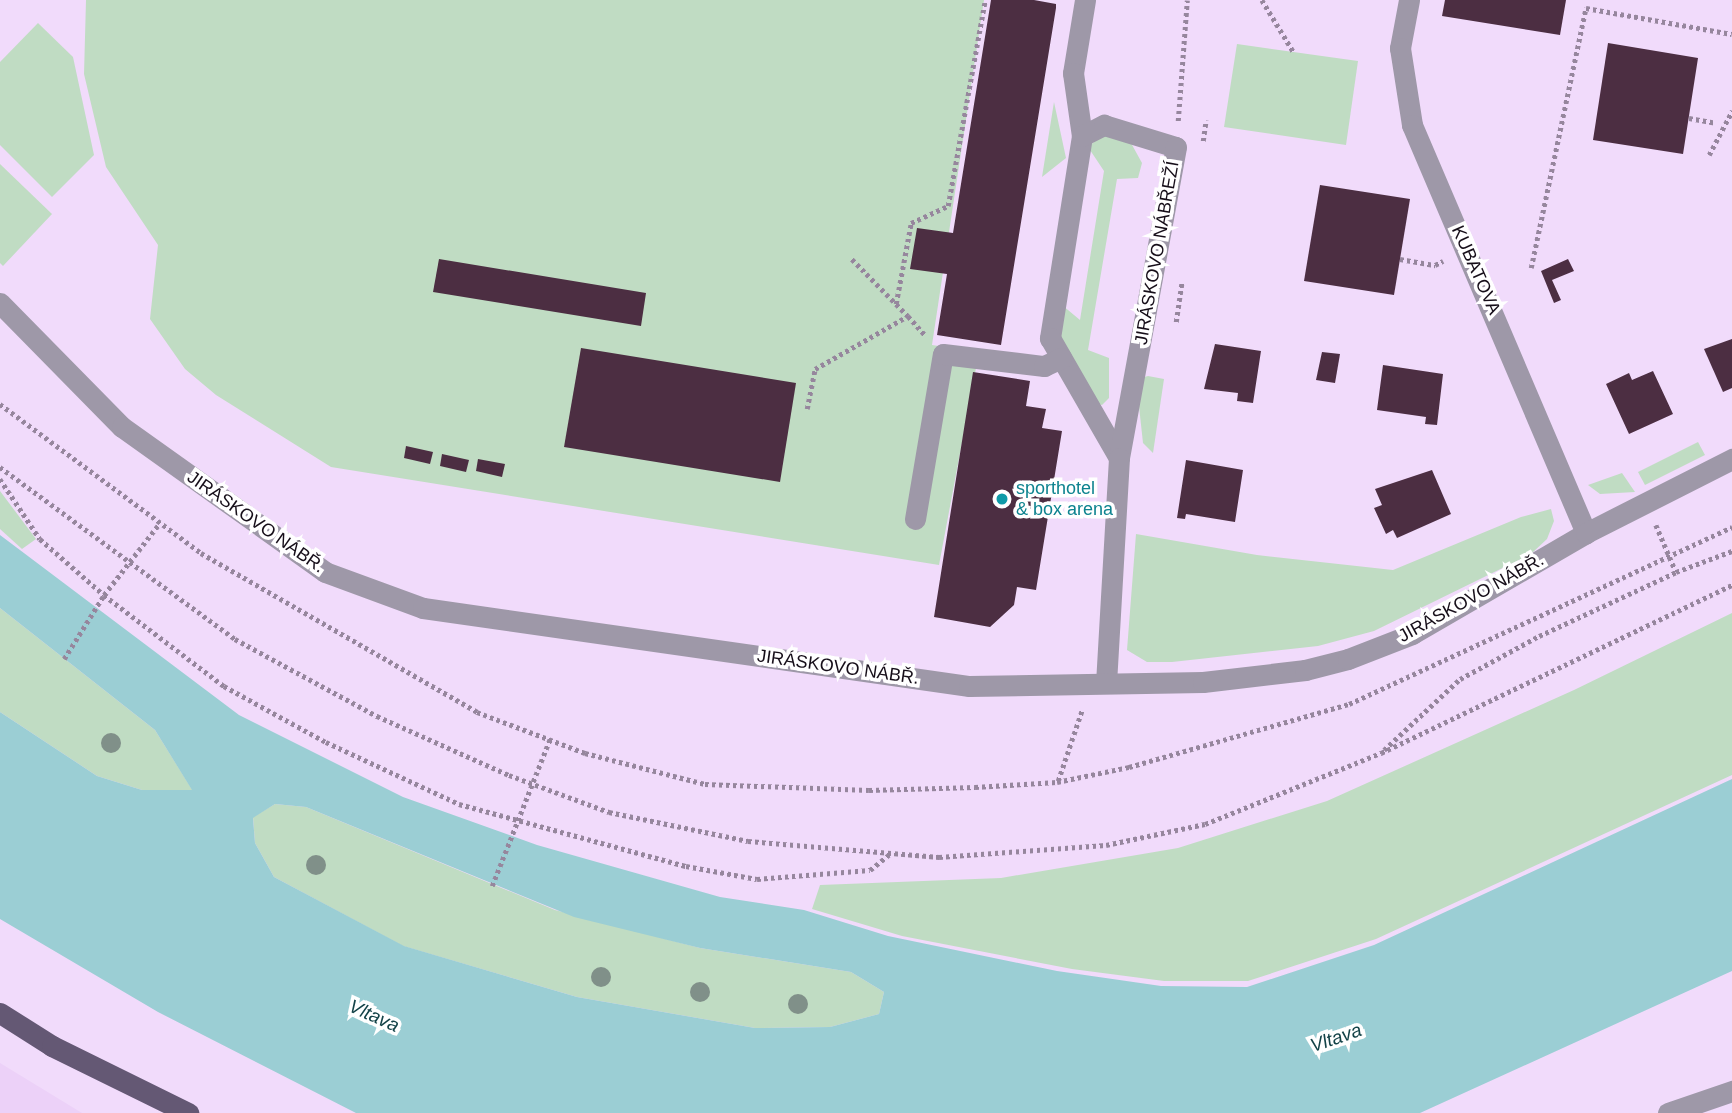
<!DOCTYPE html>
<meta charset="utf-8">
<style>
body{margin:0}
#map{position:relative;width:1732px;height:1113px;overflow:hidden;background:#f1dbfb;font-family:Helvetica,sans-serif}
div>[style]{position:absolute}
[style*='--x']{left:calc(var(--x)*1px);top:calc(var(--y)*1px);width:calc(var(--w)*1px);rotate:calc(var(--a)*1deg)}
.built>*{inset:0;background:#ecd1f8}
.green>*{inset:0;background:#c0dcc3}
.water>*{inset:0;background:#9bced4}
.building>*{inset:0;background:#4c2e42}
.path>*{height:4.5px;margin-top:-2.25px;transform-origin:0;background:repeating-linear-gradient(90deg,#96869d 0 3.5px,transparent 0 7px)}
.minor>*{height:21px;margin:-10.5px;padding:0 10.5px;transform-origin:10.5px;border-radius:10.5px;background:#9e98a8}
.major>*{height:21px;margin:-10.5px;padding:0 10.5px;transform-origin:10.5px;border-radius:10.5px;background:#645874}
.trees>*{width:20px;height:20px;margin:-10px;border-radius:50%;background:#809089}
.dots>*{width:19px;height:19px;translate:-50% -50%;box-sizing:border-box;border:4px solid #fff;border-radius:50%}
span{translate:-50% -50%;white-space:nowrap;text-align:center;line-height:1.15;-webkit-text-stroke:7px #fff;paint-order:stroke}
.street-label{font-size:18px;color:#160e19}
.culture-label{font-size:18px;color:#0d838f}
.left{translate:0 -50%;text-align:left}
.water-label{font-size:19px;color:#144348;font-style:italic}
</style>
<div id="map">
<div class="built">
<i style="clip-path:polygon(0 1063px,82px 1113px,0 1113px)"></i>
</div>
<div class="green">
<i style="clip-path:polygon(86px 0,984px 0,932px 345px,979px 352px,939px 565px,331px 467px,216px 395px,185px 369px,150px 319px,158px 245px,106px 167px,84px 74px)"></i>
<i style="clip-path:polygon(38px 23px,73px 57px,94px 155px,52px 197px,0 145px,0 62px)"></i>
<i style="clip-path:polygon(1237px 44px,1358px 61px,1346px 145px,1224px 127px)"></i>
<i style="clip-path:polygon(1054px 102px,1066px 158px,1042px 177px)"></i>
<i style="clip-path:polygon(1107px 131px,1131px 143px,1142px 163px,1138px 178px,1117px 179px,1088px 350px,1109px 358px,1109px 398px,1102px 405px,1095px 403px,1059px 341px,1062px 305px,1080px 320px,1104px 171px,1088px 147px)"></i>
<i style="clip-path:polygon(0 164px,52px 214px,3px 266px,0 263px)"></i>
<i style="clip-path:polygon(1148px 376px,1164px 379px,1153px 453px,1143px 443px,1137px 388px,1141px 378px)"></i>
<i style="clip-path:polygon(1698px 442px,1705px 455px,1645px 485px,1638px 472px)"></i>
<i style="clip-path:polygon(1622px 473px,1635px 492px,1600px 494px,1588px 485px)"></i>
<i style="clip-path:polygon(0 491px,36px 539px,22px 549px,0 529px)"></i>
<i style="clip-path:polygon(1551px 509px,1554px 521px,1547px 539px,1531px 554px,1374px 631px,1318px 646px,1172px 662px,1147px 662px,1127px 650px,1136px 534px,1257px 555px,1393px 570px,1521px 517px)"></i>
<i style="clip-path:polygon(0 608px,155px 730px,193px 791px,142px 790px,97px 776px,0 712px)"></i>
<i style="clip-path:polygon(1732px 613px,1732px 775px,1376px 939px,1248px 981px,1164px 981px,1072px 969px,902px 936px,812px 909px,820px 885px,1001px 878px,1178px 848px,1327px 801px,1574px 690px)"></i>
<i style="clip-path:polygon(275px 804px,306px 807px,555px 910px,700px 948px,851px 972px,884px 992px,879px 1014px,830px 1027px,755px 1028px,577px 997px,403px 946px,274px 877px,255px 843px,253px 817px)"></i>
</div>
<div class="water">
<i style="clip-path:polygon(evenodd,0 535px,239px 715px,403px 797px,537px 845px,720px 897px,804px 910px,888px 936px,1057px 971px,1161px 986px,1247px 987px,1374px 945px,1732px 779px,1732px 971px,1420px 1113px,356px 1113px,158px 1012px,0 919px,0 712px,97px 776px,142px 790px,192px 790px,155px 730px,0 608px,0 535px,275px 804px,306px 807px,574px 917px,700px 948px,851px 972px,884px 992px,879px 1014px,830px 1027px,755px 1028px,577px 997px,404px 946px,274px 877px,255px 843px,253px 818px,275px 804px)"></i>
</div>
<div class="building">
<i style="clip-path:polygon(991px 0,1034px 0,1056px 4px,1056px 8px,1001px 345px,937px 335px,947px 274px,910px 269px,917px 228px,953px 233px)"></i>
<i style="clip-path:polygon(1445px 0,1566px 0,1560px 35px,1442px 16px)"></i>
<i style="clip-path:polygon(1608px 43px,1698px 58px,1683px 154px,1593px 140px)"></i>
<i style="clip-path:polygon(1320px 185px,1410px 199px,1394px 295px,1304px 281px)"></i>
<i style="clip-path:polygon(439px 259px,646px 293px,641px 326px,433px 292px)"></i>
<i style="clip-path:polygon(1568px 259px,1574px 271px,1552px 280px,1561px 300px,1554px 303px,1541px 271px)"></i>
<i style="clip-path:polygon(1732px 339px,1732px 388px,1723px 392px,1704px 349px)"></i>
<i style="clip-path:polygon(1215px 344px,1261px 351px,1253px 403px,1237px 401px,1238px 393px,1204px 389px)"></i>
<i style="clip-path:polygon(581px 348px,796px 383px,780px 482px,564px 447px)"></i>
<i style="clip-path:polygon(1322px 352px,1340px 354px,1335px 383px,1316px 380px)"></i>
<i style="clip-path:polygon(1383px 365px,1443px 374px,1437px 425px,1425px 424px,1426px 417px,1377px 410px)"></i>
<i style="clip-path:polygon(1653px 371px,1673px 414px,1629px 434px,1606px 384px,1629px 373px,1632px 380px)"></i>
<i style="clip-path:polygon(973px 372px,1030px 381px,1026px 406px,1046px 409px,1042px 428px,1062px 431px,1036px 590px,1017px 587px,1014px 605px,990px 627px,934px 617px)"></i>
<i style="clip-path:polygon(406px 446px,433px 452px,430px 464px,404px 458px)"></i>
<i style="clip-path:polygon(442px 454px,469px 460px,466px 472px,440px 466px)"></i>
<i style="clip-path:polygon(478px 459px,505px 464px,502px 477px,476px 471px)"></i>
<i style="clip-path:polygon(1186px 460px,1243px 470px,1235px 522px,1186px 514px,1185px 519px,1177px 518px)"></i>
<i style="clip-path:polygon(1432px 470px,1451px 514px,1397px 538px,1393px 530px,1386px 534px,1374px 508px,1382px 505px,1375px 489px)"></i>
</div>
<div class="path">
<i style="--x:1262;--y:0;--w:60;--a:58.7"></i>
<i style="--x:1689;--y:118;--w:27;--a:10"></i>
<i style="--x:1178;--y:121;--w:121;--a:-85.7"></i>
<i style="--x:1203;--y:141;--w:21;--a:-82"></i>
<i style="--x:1709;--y:155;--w:50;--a:-62.4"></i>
<i style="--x:852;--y:259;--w:80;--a:45.5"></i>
<i style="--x:1400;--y:259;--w:36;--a:10"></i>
<i style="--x:1435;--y:265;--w:9;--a:-27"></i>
<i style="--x:1531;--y:268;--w:266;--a:-78.1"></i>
<i style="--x:1586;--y:8;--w:148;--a:10.1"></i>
<i style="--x:896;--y:304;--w:82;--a:-79.5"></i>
<i style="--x:911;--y:223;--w:41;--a:-24.7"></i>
<i style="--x:948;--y:206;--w:209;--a:-79.8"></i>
<i style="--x:1176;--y:322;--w:41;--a:-81.7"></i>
<i style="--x:0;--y:404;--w:250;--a:36.5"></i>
<i style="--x:201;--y:553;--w:319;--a:29.9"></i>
<i style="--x:477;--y:712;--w:116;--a:20.8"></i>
<i style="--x:585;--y:753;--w:124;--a:14.5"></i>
<i style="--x:705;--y:784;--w:164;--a:2.1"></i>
<i style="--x:869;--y:790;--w:106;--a:-1.6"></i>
<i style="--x:975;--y:787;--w:82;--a:-3.5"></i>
<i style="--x:1057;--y:782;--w:74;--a:-11.8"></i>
<i style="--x:1129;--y:767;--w:229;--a:-16"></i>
<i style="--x:1349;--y:704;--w:422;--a:-24.8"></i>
<i style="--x:807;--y:409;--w:41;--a:-78.7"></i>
<i style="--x:815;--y:369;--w:107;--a:-29.7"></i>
<i style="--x:908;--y:316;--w:25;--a:48"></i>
<i style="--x:0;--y:467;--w:291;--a:36.2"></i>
<i style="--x:235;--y:639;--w:162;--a:28.5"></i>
<i style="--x:377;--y:716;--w:145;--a:24.1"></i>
<i style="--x:509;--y:775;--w:107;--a:20.3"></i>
<i style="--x:609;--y:812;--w:142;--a:11.8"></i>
<i style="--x:748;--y:841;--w:192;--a:4.8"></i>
<i style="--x:939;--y:857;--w:167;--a:-4.1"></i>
<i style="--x:1106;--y:845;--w:101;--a:-12"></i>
<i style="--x:1205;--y:824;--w:190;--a:-22"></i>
<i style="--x:1381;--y:753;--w:389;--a:-25.6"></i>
<i style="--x:0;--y:479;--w:72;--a:56.3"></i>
<i style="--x:40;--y:539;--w:85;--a:41.2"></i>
<i style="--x:104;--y:595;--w:151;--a:37.2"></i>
<i style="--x:224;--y:686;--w:116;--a:28.8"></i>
<i style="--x:326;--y:742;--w:147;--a:25"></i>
<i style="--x:459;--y:804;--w:235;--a:15.3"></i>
<i style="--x:686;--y:866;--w:72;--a:10.4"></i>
<i style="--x:757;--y:879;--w:113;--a:-4.6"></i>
<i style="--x:870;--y:870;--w:26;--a:-39"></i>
<i style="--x:1656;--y:525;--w:51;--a:66.9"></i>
<i style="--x:64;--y:659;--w:75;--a:-58"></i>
<i style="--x:104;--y:595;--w:90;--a:-52.2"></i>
<i style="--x:1384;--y:750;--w:104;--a:-43.1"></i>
<i style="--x:1460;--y:679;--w:90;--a:-28.6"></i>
<i style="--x:1539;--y:636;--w:151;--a:-25"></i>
<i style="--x:1676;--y:572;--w:60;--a:-20.6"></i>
<i style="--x:1058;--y:781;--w:75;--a:-71.3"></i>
<i style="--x:492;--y:886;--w:158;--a:-68.5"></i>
</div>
<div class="minor">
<i style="--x:1085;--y:0;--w:74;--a:99.3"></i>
<i style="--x:1073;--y:73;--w:64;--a:81.9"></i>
<i style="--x:1082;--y:136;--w:205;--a:99"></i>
<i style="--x:1050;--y:338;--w:138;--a:60.1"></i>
<i style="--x:1409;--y:0;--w:49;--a:100.6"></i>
<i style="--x:1400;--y:48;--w:78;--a:81.1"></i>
<i style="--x:1412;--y:125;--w:444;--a:66.9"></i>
<i style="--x:1082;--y:136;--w:25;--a:-27"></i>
<i style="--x:1104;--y:125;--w:75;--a:17"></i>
<i style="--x:1176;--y:147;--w:316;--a:100.4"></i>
<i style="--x:1119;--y:458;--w:225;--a:93.3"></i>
<i style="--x:0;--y:303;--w:174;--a:45.5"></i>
<i style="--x:122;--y:427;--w:249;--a:35.5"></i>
<i style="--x:325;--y:572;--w:104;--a:20.2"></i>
<i style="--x:423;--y:608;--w:552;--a:8.13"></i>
<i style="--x:969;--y:686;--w:234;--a:-1"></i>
<i style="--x:1203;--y:682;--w:103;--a:-6.7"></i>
<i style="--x:1305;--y:670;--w:44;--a:-14.3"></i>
<i style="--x:1348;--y:659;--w:69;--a:-21.3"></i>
<i style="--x:1412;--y:634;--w:201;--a:-30.1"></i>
<i style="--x:1586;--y:533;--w:164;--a:-26.9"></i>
<i style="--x:915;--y:519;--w:167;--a:-80.4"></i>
<i style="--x:943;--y:354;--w:102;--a:6.8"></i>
<i style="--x:1044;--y:366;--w:19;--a:-25"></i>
<i style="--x:1668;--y:1113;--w:68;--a:-19"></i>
</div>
<div class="major">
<i style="--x:0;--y:1013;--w:62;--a:32.4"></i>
<i style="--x:52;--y:1046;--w:152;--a:26.2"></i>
</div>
<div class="trees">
<i style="left:111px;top:743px"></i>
<i style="left:316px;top:865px"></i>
<i style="left:601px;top:977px"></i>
<i style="left:700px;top:992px"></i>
<i style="left:798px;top:1004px"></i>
</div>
<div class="dots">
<i style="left:1002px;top:499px;background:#0f9aa8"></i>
</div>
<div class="street-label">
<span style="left:1157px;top:253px;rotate:-80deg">JIRÁSKOVO NÁBŘEŽÍ</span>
<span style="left:1476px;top:270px;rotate:66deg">KUBATOVA</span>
<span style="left:256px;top:522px;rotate:35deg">JIRÁSKOVO NÁBŘ.</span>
<span style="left:1471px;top:598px;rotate:-29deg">JIRÁSKOVO NÁBŘ.</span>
<span style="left:838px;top:667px;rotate:8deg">JIRÁSKOVO NÁBŘ.</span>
</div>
<div class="culture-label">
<span class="left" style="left:1016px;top:499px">sporthotel<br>&amp; box arena</span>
</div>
<div class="water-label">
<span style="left:374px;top:1016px;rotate:24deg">Vltava</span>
<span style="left:1336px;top:1038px;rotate:-19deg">Vltava</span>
</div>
</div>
